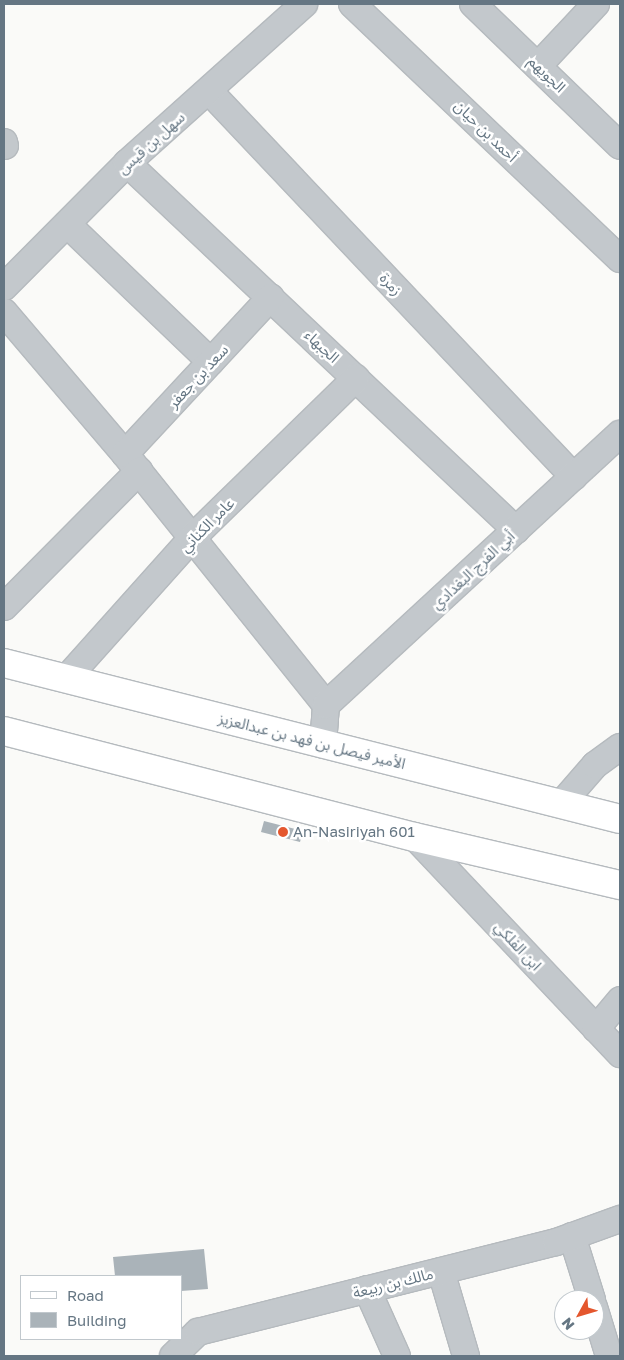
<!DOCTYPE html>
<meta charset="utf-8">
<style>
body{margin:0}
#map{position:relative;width:624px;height:1360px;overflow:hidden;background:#fafaf8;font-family:"Golos Text","Noto Sans Arabic",sans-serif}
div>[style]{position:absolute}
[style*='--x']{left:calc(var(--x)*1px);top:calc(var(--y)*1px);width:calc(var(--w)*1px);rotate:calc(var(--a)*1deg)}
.building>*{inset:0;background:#aab3b9}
.roads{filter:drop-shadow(1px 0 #b5babe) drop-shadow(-1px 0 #b5babe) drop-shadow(0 1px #b5babe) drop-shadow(0 -1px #b5babe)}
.minor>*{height:26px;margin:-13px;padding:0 13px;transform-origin:13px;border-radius:13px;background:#c3c8cc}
.major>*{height:28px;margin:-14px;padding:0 14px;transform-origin:14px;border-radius:14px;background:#fff}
.dots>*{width:14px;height:14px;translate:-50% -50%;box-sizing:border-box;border:2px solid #fff;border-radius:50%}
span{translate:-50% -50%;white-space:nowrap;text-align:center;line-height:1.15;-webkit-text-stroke:5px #fff;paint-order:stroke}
.street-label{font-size:15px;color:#657683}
.poi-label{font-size:15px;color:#657683}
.left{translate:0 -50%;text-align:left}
.frame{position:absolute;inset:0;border:5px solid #657683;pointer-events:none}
.legend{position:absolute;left:20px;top:1275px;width:162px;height:65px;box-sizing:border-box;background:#fff;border:1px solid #c1c8cd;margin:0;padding:6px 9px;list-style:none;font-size:15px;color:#657683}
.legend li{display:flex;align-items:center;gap:10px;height:25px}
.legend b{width:25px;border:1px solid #c1c8cd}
.north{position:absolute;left:554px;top:1290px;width:50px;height:50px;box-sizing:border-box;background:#fff;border:1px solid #c1c8cd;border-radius:50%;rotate:231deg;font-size:14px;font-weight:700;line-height:20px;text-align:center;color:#657683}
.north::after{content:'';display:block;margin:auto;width:18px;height:22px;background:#e4572e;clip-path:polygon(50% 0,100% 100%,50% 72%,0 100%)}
</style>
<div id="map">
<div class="building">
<i style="clip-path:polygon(264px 821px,303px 831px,300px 842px,261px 832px)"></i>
<i style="clip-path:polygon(204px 1249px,208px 1289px,181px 1291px,181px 1276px,115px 1276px,113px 1257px)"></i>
</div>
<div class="roads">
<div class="minor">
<i style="--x:352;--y:4;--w:370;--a:43.6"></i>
<i style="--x:473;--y:4;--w:204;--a:44"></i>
<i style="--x:538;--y:66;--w:85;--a:-46.9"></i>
<i style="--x:209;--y:91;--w:531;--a:46.6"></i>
<i style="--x:4;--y:142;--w:4;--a:76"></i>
<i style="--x:127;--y:163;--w:535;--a:43.33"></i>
<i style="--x:67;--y:224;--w:199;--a:43.8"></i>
<i style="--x:4;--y:287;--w:175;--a:-45.2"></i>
<i style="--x:127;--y:163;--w:238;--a:-41.9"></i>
<i style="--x:4;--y:312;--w:187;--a:49.6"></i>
<i style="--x:125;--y:454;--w:322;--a:51.3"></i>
<i style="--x:326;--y:705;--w:40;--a:94.3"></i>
<i style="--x:125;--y:454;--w:214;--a:-47.1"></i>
<i style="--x:4;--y:607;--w:192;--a:-45.2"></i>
<i style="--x:66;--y:679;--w:189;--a:-48.2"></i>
<i style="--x:192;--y:538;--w:229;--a:-44.3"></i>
<i style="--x:326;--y:705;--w:400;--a:-42.7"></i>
<i style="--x:562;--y:803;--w:50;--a:-49"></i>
<i style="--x:595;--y:765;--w:31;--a:-36"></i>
<i style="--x:415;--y:837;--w:299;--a:46.6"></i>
<i style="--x:596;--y:1029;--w:38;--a:-50"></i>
<i style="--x:572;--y:1236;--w:67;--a:72.6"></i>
<i style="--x:441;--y:1271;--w:89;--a:73.6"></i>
<i style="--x:367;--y:1289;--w:73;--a:65.9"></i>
<i style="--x:594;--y:1307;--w:51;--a:73"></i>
<i style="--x:173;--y:1356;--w:35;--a:-44"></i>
<i style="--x:198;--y:1332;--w:369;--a:-14.1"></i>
<i style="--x:556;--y:1242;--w:68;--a:-19.8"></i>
</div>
<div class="major">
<i style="--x:4;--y:663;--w:635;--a:14.21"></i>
<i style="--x:4;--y:731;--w:424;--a:14.5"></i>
<i style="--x:415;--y:837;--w:211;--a:13.2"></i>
</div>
</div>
<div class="dots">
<i style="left:283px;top:832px;background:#e4572e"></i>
</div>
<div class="street-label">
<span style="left:547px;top:74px;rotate:44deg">الجويهم</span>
<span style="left:486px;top:131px;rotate:44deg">أحمد بن حيان</span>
<span style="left:151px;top:143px;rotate:-42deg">سهل بن قيس</span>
<span style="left:391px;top:284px;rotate:47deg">زمرة</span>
<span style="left:322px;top:346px;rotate:43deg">الجبهاء</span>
<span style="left:198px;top:376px;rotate:-47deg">سعد بن جعفر</span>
<span style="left:207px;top:525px;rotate:-45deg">عامر الكناني</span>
<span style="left:473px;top:570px;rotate:-43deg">أبي الفرج البغدادي</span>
<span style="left:312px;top:741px;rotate:14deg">الأمير فيصل بن فهد بن عبدالعزيز</span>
<span style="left:518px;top:946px;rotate:47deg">ابن الفلكي</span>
<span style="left:393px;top:1283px;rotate:-14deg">مالك بن ربيعة</span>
</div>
<div class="poi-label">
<span class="left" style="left:293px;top:832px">An-Nasiriyah 601</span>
</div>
<div class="frame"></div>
<ul class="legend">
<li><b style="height:6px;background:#fff"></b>Road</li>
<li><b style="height:14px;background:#aab3b9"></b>Building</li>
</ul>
<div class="north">N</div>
</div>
